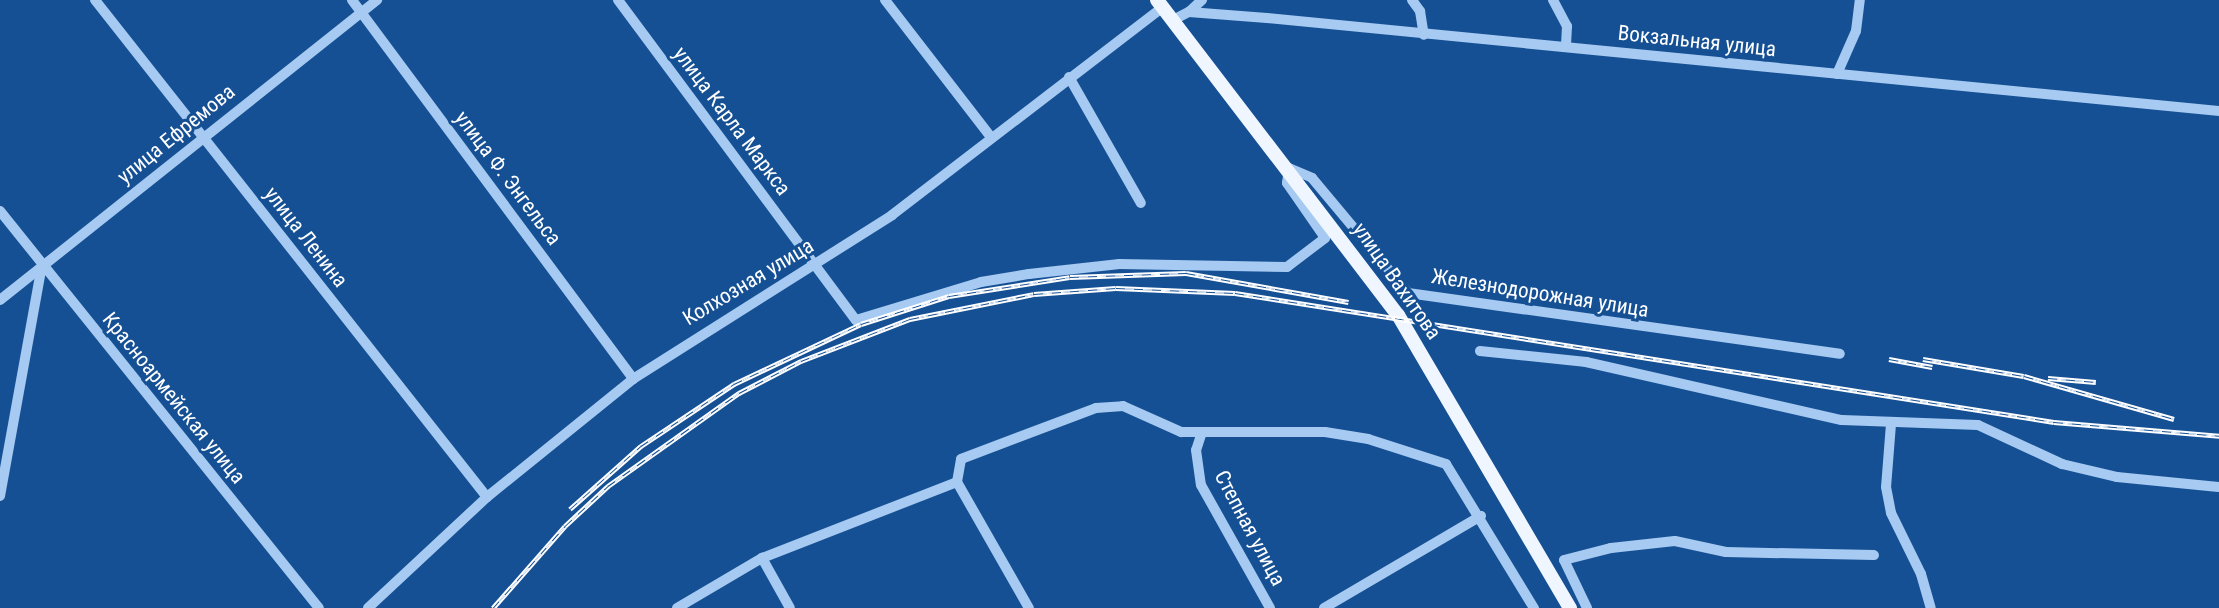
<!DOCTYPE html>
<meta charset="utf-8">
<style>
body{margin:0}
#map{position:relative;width:2219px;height:608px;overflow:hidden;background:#165094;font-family:"Roboto Condensed",sans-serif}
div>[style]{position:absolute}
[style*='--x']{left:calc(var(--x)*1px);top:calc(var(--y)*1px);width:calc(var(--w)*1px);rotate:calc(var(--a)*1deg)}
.minor>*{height:10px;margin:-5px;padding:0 5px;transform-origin:5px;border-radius:5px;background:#a6caf1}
.major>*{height:14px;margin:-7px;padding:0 7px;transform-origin:7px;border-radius:7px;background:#f0f6ff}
.rail>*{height:5px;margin-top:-2.5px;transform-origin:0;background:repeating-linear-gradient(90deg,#165094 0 9px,#fff 0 18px);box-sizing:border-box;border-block:2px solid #fff}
span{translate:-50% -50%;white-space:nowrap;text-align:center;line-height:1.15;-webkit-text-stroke:6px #165094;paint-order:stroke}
.street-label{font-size:21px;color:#fff}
</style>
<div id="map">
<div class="minor">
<i style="--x:95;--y:0;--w:633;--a:51.74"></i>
<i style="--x:352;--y:0;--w:472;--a:53.4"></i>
<i style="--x:618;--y:0;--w:399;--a:53.4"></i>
<i style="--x:856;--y:320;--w:131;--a:-16.9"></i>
<i style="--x:981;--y:282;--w:49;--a:-9.5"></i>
<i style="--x:1029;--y:274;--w:91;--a:-6.3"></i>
<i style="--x:1119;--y:264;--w:168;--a:1"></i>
<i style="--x:1287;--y:267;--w:48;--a:-37.3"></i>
<i style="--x:1325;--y:238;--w:67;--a:-124.6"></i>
<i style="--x:1287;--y:183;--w:15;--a:-82"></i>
<i style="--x:1289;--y:168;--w:25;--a:23"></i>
<i style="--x:1312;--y:178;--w:150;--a:50.1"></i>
<i style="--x:1408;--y:293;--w:436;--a:8"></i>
<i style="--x:885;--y:0;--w:172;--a:52.3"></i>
<i style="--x:1412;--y:0;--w:14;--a:54"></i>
<i style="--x:1420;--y:11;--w:24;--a:81"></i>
<i style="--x:1553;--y:0;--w:30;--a:62"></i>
<i style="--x:1567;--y:26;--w:21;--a:93"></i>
<i style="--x:1189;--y:12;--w:18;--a:-43"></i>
<i style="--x:1173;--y:20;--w:18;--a:-27"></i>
<i style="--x:1189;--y:12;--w:78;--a:4.4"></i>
<i style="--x:1267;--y:18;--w:957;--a:5.58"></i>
<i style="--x:1837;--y:74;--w:47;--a:-66.2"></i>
<i style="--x:1856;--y:31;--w:31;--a:-83"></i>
<i style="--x:1069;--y:77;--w:145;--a:60.3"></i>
<i style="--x:0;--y:211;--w:509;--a:51.22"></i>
<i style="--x:0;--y:300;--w:482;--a:-38.5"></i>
<i style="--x:1480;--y:351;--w:107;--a:5.9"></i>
<i style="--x:1586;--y:362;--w:262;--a:12.8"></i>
<i style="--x:1842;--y:420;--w:136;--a:2.1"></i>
<i style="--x:1978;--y:425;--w:93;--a:24.9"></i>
<i style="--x:2062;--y:464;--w:57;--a:13.3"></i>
<i style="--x:2117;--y:477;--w:102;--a:5.6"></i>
<i style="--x:1891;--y:424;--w:63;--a:94.5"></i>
<i style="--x:1886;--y:487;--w:26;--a:79"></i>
<i style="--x:1891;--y:513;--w:68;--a:63.8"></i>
<i style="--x:1921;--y:574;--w:35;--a:74"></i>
<i style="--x:1202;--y:432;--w:19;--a:108"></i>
<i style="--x:1196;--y:450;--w:35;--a:82"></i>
<i style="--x:1201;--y:485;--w:141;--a:60.7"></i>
<i style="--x:957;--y:482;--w:145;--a:60.3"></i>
<i style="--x:0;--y:496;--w:234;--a:-79.7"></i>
<i style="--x:762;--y:558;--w:57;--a:60.8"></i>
<i style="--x:368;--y:608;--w:163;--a:-43"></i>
<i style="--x:487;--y:497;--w:188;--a:-38.9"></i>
<i style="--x:633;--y:379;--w:307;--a:-32.3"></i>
<i style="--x:892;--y:215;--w:342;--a:-37.5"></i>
<i style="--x:677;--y:608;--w:99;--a:-30.5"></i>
<i style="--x:762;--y:558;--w:209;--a:-21.3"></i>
<i style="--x:957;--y:482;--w:23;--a:-80"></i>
<i style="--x:961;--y:459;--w:144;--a:-20.7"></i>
<i style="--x:1096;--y:408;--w:27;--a:-4"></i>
<i style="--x:1123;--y:406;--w:64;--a:24.1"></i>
<i style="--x:1181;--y:432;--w:144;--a:0"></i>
<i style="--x:1325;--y:432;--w:44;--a:9.2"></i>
<i style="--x:1368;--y:439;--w:82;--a:17.8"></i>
<i style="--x:1446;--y:464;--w:169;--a:58.6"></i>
<i style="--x:1324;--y:608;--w:182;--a:-30.4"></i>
<i style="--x:1587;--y:608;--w:53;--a:-115.6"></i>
<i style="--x:1564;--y:560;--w:49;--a:-14.3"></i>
<i style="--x:1611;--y:548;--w:64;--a:-6.2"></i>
<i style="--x:1675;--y:541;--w:52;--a:12.2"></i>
<i style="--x:1726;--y:552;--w:148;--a:1.2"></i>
</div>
<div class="major">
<i style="--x:1157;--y:0;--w:397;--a:52.6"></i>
<i style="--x:1398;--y:315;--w:340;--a:59.6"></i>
</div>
<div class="rail">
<i style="--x:1889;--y:359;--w:44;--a:10.5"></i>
<i style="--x:1923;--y:359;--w:102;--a:9.6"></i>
<i style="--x:2024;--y:376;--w:156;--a:16"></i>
<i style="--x:2048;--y:378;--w:48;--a:4.8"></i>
<i style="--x:570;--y:509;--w:95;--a:-41.6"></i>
<i style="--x:641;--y:446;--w:112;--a:-33.7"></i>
<i style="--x:734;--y:384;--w:140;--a:-25.3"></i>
<i style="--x:861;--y:324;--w:92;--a:-17.7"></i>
<i style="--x:949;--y:296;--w:122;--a:-8.9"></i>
<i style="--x:1070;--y:277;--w:116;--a:-2"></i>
<i style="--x:1186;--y:273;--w:165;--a:10.1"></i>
<i style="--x:493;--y:608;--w:109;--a:-48.7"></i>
<i style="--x:565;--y:526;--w:59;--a:-42.9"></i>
<i style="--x:608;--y:486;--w:161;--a:-35.4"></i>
<i style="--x:739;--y:393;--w:70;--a:-27.3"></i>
<i style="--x:801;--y:361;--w:117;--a:-21.1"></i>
<i style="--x:910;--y:319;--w:126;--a:-11.4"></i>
<i style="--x:1034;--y:294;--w:82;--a:-4.2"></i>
<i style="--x:1116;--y:288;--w:119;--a:2.4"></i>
<i style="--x:1235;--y:293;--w:829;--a:8.95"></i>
<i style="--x:2054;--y:422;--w:166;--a:4.8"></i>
</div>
<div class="street-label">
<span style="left:1697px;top:41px;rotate:6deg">Вокзальная улица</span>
<span style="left:732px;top:121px;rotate:53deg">улица Карла Маркса</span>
<span style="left:176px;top:134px;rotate:-39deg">улица Ефремова</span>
<span style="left:508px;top:178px;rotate:53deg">улица Ф. Энгельса</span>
<span style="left:306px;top:237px;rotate:52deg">улица Ленина</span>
<span style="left:1397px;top:281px;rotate:55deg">улица Вахитова</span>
<span style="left:748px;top:282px;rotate:-31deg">Колхозная улица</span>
<span style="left:1540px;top:293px;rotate:9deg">Железнодорожная улица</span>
<span style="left:174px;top:398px;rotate:51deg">Красноармейская улица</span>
<span style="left:1250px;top:528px;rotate:62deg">Степная улица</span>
</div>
</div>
